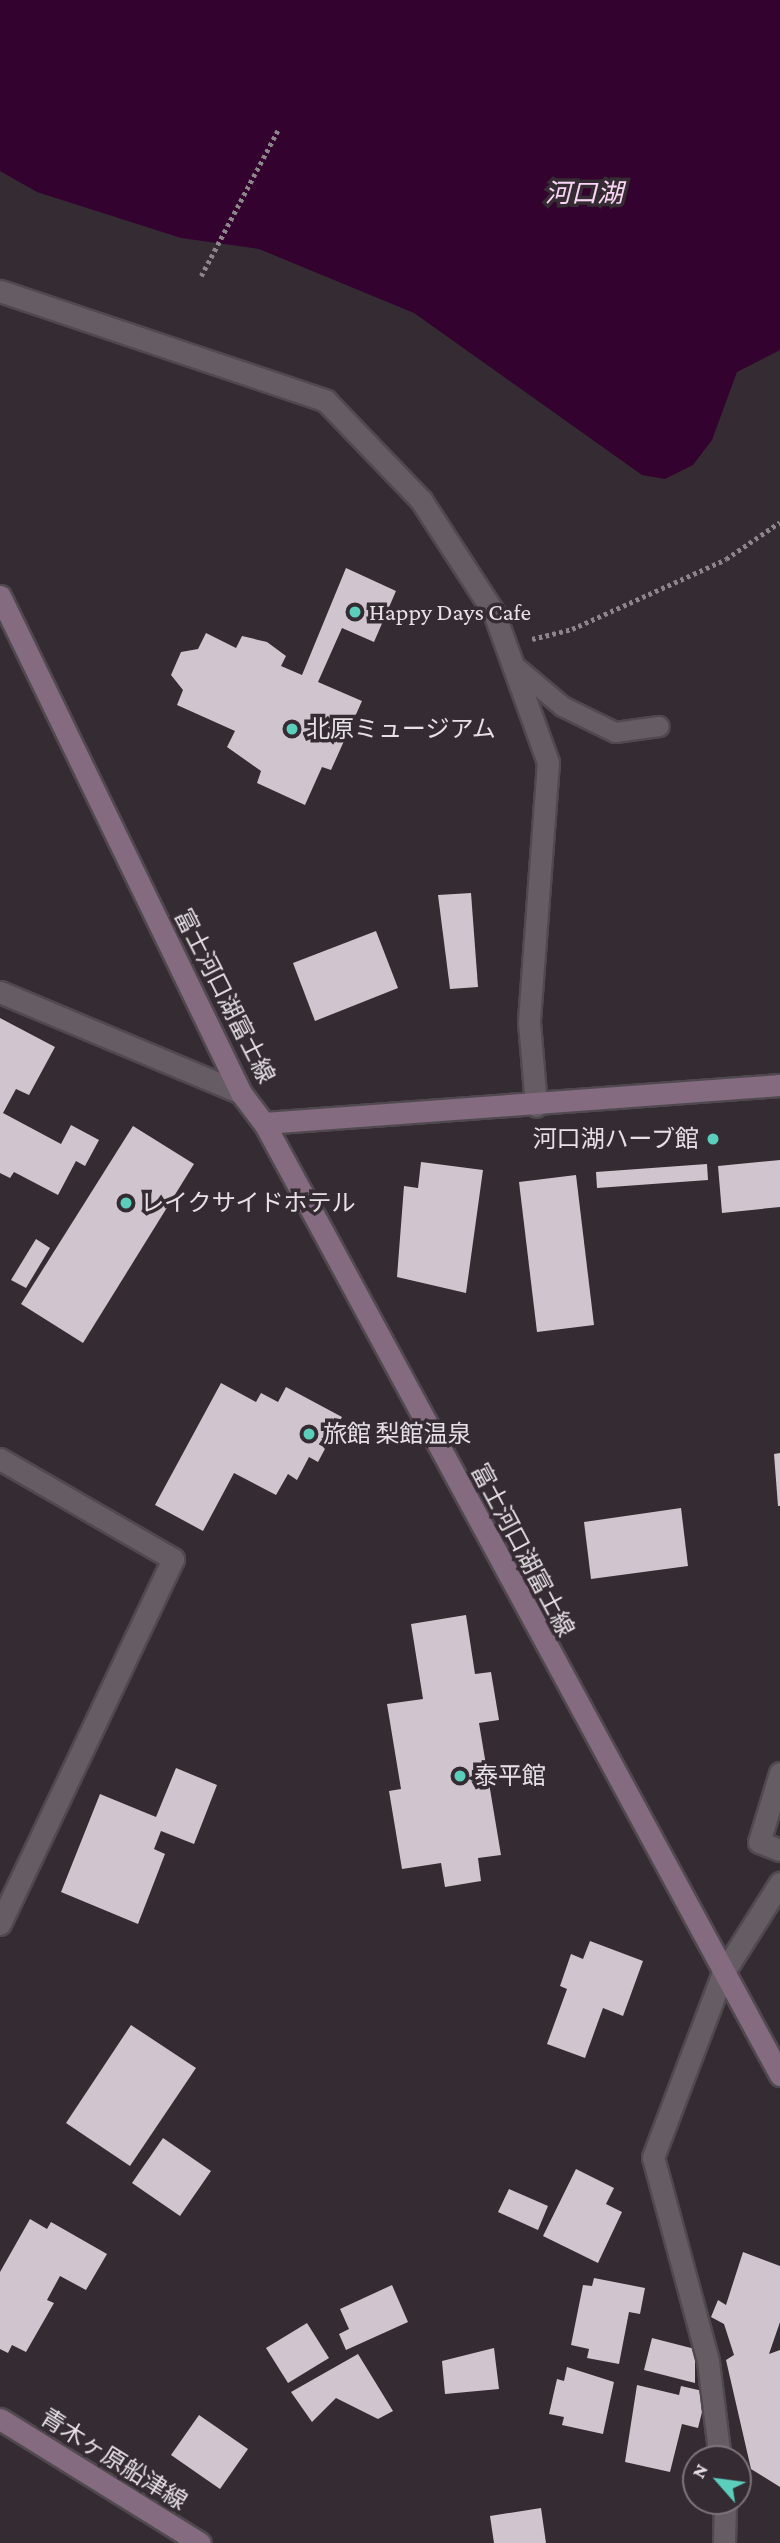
<!DOCTYPE html>
<meta charset="utf-8">
<style>
body{margin:0}
#map{position:relative;width:780px;height:2543px;overflow:hidden;background:#342c32;font-family:"Crimson Pro","Noto Sans JP",serif}
div>[style]{position:absolute}
[style*='--x']{left:calc(var(--x)*1px);top:calc(var(--y)*1px);width:calc(var(--w)*1px);rotate:calc(var(--a)*1deg)}
.water>*{inset:0;background:#33022f}
.building>*{inset:0;background:#d0c5ce}
.path>*{height:4.5px;margin-top:-2.25px;transform-origin:0;background:repeating-linear-gradient(90deg,#8c858a 0 3.5px,transparent 0 7px)}
.roads{filter:drop-shadow(2px 0 #50494f) drop-shadow(-2px 0 #50494f) drop-shadow(0 2px #50494f) drop-shadow(0 -2px #50494f)}
.lane>*{height:19px;margin:-9.5px;padding:0 9.5px;transform-origin:9.5px;border-radius:9.5px;background:#665d64}
.street>*{height:21px;margin:-10.5px;padding:0 10.5px;transform-origin:10.5px;border-radius:10.5px;background:#665d64}
.secondary>*{height:21px;margin:-10.5px;padding:0 10.5px;transform-origin:10.5px;border-radius:10.5px;background:#846b80}
.dots>*{width:19px;height:19px;translate:-50% -50%;box-sizing:border-box;border:4px solid #342c32;border-radius:50%}
span{translate:-50% -50%;white-space:nowrap;text-align:center;line-height:1.15;-webkit-text-stroke:7px #342c32;paint-order:stroke}
.poi-label{font-size:24px;color:#e7e1e6}
.left{translate:0 -50%;text-align:left}
.right{translate:-100% -50%;text-align:right}
.street-label{font-size:24px;color:#e7e1e6}
.water-label{font-size:26px;color:#fbd5f5;font-style:italic}
.north{position:absolute;left:682px;top:2445px;width:70px;height:70px;box-sizing:border-box;background:#342c32;border:2px solid #7c747a;border-radius:50%;rotate:298deg;font-size:19px;font-weight:700;line-height:28px;text-align:center;color:#e7e1e6}
.north::after{content:'';display:block;margin:auto;width:24px;height:32px;background:#5bcebc;clip-path:polygon(50% 0,100% 100%,50% 72%,0 100%)}
</style>
<div id="map">
<div class="water">
<i style="clip-path:polygon(0 0,780px 0,780px 350px,737px 372px,712px 440px,693px 465px,665px 479px,642px 475px,414px 313px,259px 249px,181px 238px,37px 192px,0 171px)"></i>
</div>
<div class="building">
<i style="clip-path:polygon(346px 568px,396px 591px,374px 642px,342px 628px,318px 682px,362px 701px,331px 770px,322px 767px,305px 805px,257px 783px,261px 771px,227px 747px,235px 731px,177px 705px,183px 690px,171px 675px,181px 652px,198px 649px,206px 633px,236px 648px,242px 636px,267px 642px,286px 656px,281px 666px,302px 675px)"></i>
<i style="clip-path:polygon(471px 893px,478px 987px,450px 989px,438px 895px)"></i>
<i style="clip-path:polygon(376px 931px,398px 988px,315px 1021px,293px 963px)"></i>
<i style="clip-path:polygon(0 1018px,55px 1047px,29px 1095px,16px 1089px,3px 1113px,61px 1144px,71px 1125px,99px 1140px,85px 1166px,76px 1161px,58px 1195px,14px 1172px,10px 1178px,0 1173px)"></i>
<i style="clip-path:polygon(133px 1126px,194px 1164px,83px 1343px,21px 1304px)"></i>
<i style="clip-path:polygon(780px 1160px,780px 1207px,722px 1213px,718px 1166px)"></i>
<i style="clip-path:polygon(421px 1162px,483px 1170px,466px 1293px,397px 1277px,404px 1186px,418px 1188px)"></i>
<i style="clip-path:polygon(707px 1164px,708px 1180px,597px 1188px,596px 1172px)"></i>
<i style="clip-path:polygon(576px 1175px,594px 1325px,537px 1332px,519px 1182px)"></i>
<i style="clip-path:polygon(36px 1239px,50px 1248px,26px 1288px,11px 1280px)"></i>
<i style="clip-path:polygon(221px 1383px,256px 1402px,261px 1393px,278px 1402px,286px 1387px,342px 1417px,318px 1462px,309px 1457px,297px 1480px,288px 1474px,276px 1495px,234px 1473px,203px 1531px,155px 1505px)"></i>
<i style="clip-path:polygon(780px 1453px,780px 1506px,778px 1506px,774px 1454px)"></i>
<i style="clip-path:polygon(681px 1508px,688px 1566px,591px 1579px,584px 1522px)"></i>
<i style="clip-path:polygon(466px 1615px,475px 1674px,491px 1672px,499px 1720px,479px 1723px,501px 1855px,478px 1858px,481px 1881px,445px 1887px,441px 1863px,402px 1869px,389px 1791px,401px 1789px,387px 1704px,423px 1699px,411px 1624px)"></i>
<i style="clip-path:polygon(176px 1768px,217px 1785px,194px 1844px,161px 1831px,154px 1849px,165px 1854px,138px 1924px,61px 1892px,100px 1794px,156px 1817px)"></i>
<i style="clip-path:polygon(590px 1941px,643px 1961px,623px 2016px,603px 2008px,585px 2058px,547px 2044px,567px 1989px,560px 1986px,571px 1954px,583px 1959px)"></i>
<i style="clip-path:polygon(131px 2025px,196px 2068px,130px 2166px,66px 2123px)"></i>
<i style="clip-path:polygon(163px 2138px,211px 2171px,180px 2216px,132px 2183px)"></i>
<i style="clip-path:polygon(576px 2169px,614px 2188px,606px 2204px,622px 2212px,598px 2263px,543px 2236px)"></i>
<i style="clip-path:polygon(509px 2189px,548px 2206px,538px 2230px,498px 2212px)"></i>
<i style="clip-path:polygon(30px 2219px,47px 2229px,51px 2222px,107px 2254px,86px 2290px,60px 2276px,47px 2300px,54px 2303px,26px 2352px,12px 2345px,8px 2353px,0 2349px,0 2272px)"></i>
<i style="clip-path:polygon(743px 2252px,780px 2266px,780px 2322px,769px 2354px,780px 2350px,780px 2487px,751px 2469px,726px 2360px,734px 2355px,724px 2324px,711px 2317px,718px 2300px,726px 2305px)"></i>
<i style="clip-path:polygon(594px 2278px,645px 2288px,640px 2314px,629px 2312px,619px 2364px,587px 2358px,589px 2349px,571px 2345px,583px 2285px,592px 2286px)"></i>
<i style="clip-path:polygon(392px 2285px,408px 2322px,346px 2350px,339px 2334px,349px 2329px,340px 2309px)"></i>
<i style="clip-path:polygon(307px 2323px,329px 2358px,288px 2383px,266px 2348px)"></i>
<i style="clip-path:polygon(652px 2338px,695px 2349px,695px 2383px,644px 2370px)"></i>
<i style="clip-path:polygon(494px 2348px,499px 2389px,445px 2394px,442px 2361px)"></i>
<i style="clip-path:polygon(358px 2354px,393px 2411px,378px 2419px,336px 2398px,312px 2422px,291px 2392px)"></i>
<i style="clip-path:polygon(567px 2367px,614px 2382px,603px 2434px,562px 2425px,564px 2417px,549px 2414px,557px 2379px,564px 2381px)"></i>
<i style="clip-path:polygon(637px 2385px,679px 2395px,681px 2386px,707px 2392px,698px 2428px,682px 2424px,670px 2472px,625px 2462px)"></i>
<i style="clip-path:polygon(199px 2415px,248px 2449px,220px 2489px,171px 2455px)"></i>
<i style="clip-path:polygon(541px 2508px,546px 2543px,494px 2543px,490px 2516px)"></i>
</div>
<div class="path">
<i style="--x:201;--y:276;--w:165;--a:-62.2"></i>
<i style="--x:532;--y:639;--w:41;--a:-14"></i>
<i style="--x:572;--y:629;--w:169;--a:-24.4"></i>
<i style="--x:726;--y:559;--w:65;--a:-34.4"></i>
</div>
<div class="roads">
<div class="lane">
<i style="--x:517;--y:668;--w:59;--a:40.2"></i>
<i style="--x:562;--y:706;--w:59;--a:26.1"></i>
<i style="--x:615;--y:732;--w:44;--a:-7.8"></i>
</div>
<div class="street">
<i style="--x:0;--y:291;--w:344;--a:18.6"></i>
<i style="--x:326;--y:401;--w:137;--a:46.2"></i>
<i style="--x:421;--y:500;--w:135;--a:57.1"></i>
<i style="--x:494;--y:613;--w:158;--a:70.1"></i>
<i style="--x:548;--y:762;--w:261;--a:94.2"></i>
<i style="--x:529;--y:1022;--w:84;--a:85.2"></i>
<i style="--x:0;--y:992;--w:261;--a:22.7"></i>
<i style="--x:0;--y:1459;--w:200;--a:30"></i>
<i style="--x:173;--y:1559;--w:404;--a:115.4"></i>
<i style="--x:780;--y:1773;--w:72;--a:106.9"></i>
<i style="--x:759;--y:1842;--w:22;--a:21"></i>
<i style="--x:720;--y:2459;--w:99;--a:-97"></i>
<i style="--x:708;--y:2361;--w:211;--a:-105.1"></i>
<i style="--x:653;--y:2157;--w:195;--a:-69.2"></i>
<i style="--x:722;--y:1975;--w:109;--a:-57.8"></i>
<i style="--x:724;--y:2543;--w:42;--a:-88.6"></i>
</div>
<div class="secondary">
<i style="--x:0;--y:596;--w:552;--a:64.13"></i>
<i style="--x:241;--y:1093;--w:38;--a:53"></i>
<i style="--x:264;--y:1123;--w:1083;--a:61.54"></i>
<i style="--x:264;--y:1123;--w:517;--a:-4.21"></i>
<i style="--x:0;--y:2419;--w:235;--a:31.8"></i>
</div>
</div>
<div class="dots">
<i style="left:355px;top:612px;background:#5bcebc"></i>
<i style="left:292px;top:729px;background:#5bcebc"></i>
<i style="left:713px;top:1139px;background:#5bcebc"></i>
<i style="left:126px;top:1203px;background:#5bcebc"></i>
<i style="left:309px;top:1434px;background:#5bcebc"></i>
<i style="left:460px;top:1776px;background:#5bcebc"></i>
</div>
<div class="poi-label">
<span class="left" style="left:369px;top:612px">Happy Days Cafe</span>
<span class="left" style="left:306px;top:729px">北原ミュージアム</span>
<span class="right" style="left:699px;top:1139px">河口湖ハーブ館</span>
<span class="left" style="left:140px;top:1203px">レイクサイドホテル</span>
<span class="left" style="left:323px;top:1434px">旅館 梨館温泉</span>
<span class="left" style="left:474px;top:1776px">泰平館</span>
</div>
<div class="street-label">
<span style="left:225px;top:996px;rotate:63deg">富士河口湖富士線</span>
<span style="left:523px;top:1550px;rotate:62deg">富士河口湖富士線</span>
<span style="left:114px;top:2459px;rotate:32deg">青木ヶ原船津線</span>
</div>
<div class="water-label">
<span style="left:584px;top:194px">河口湖</span>
</div>
<div class="north">N</div>
</div>
